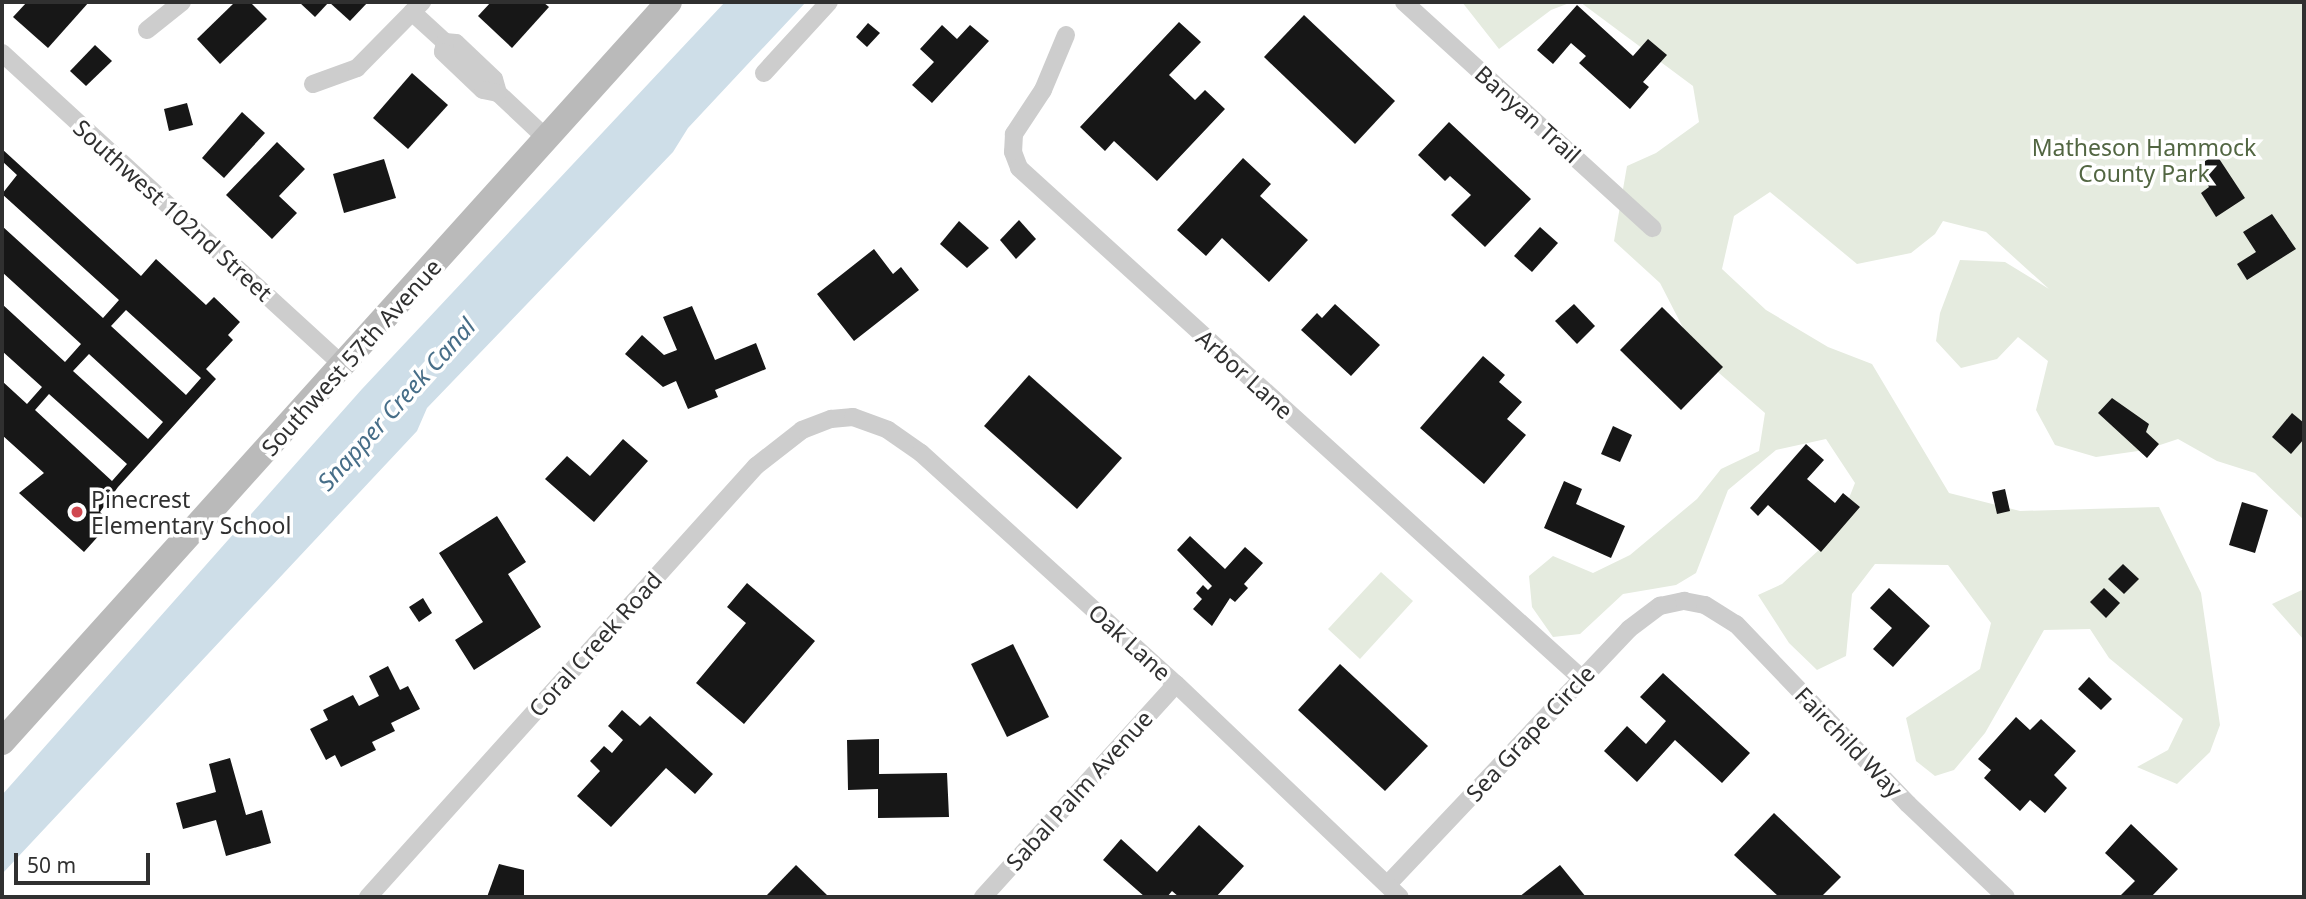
<!DOCTYPE html>
<style>
body{margin:0}
#map{position:relative;width:2306px;height:899px;overflow:hidden;background:#fff;font-family:"Noto Sans",sans-serif}
div>[style]{position:absolute}
[style*='--x']{left:calc(var(--x)*1px);top:calc(var(--y)*1px);width:calc(var(--w)*1px);rotate:calc(var(--a)*1deg)}
.green>*{inset:0;background:#e5ebdf}
.water>*{inset:0;background:#cedee8}
.building>*{inset:0;background:#171717}
.minor>*{height:18px;margin:-9px;padding:0 9px;transform-origin:9px;border-radius:9px;background:#cdcdcd}
.secondary>*{height:26px;margin:-13px;padding:0 13px;transform-origin:13px;border-radius:13px;background:#bababa}
.dots>*{width:19px;height:19px;translate:-50% -50%;box-sizing:border-box;border:4px solid #fff;border-radius:50%}
span{translate:-50% -50%;white-space:nowrap;text-align:center;line-height:1.15;-webkit-text-stroke:7px #fff;paint-order:stroke}
.street-label{font-size:23px;color:#303030}
.park-label{font-size:23px;color:#526642}
.poi-label{font-size:23px;color:#303030}
.left{translate:0 -50%;text-align:left}
.water-label{font-size:24px;color:#476e88;font-style:italic}
.frame{position:absolute;inset:0;border:4px solid #303030;pointer-events:none}
.scale{position:absolute;left:14px;top:853px;width:136px;height:32px;box-sizing:border-box;border:4px solid #303030;border-top:0;padding-left:9px;font-size:21px;line-height:24px;white-space:nowrap;color:#303030;-webkit-text-stroke:5px #fff;paint-order:stroke}
</style>
<div id="map">
<div class="green">
<i style="clip-path:polygon(1462px 2px,1572px 2px,1551px 10px,1499px 49px)"></i>
<i style="clip-path:polygon(1580px 2px,2304px 2px,2304px 520px,2255px 473px,2217px 461px,2178px 439px,2145px 450px,2096px 457px,2055px 445px,2036px 410px,2048px 361px,2018px 337px,1997px 359px,1961px 368px,1936px 341px,1940px 313px,1960px 260px,2005px 262px,2049px 289px,1986px 232px,1943px 221px,1935px 234px,1911px 253px,1857px 264px,1770px 192px,1734px 216px,1722px 269px,1766px 310px,1828px 347px,1872px 364px,1949px 493px,2020px 511px,2159px 507px,2201px 593px,2220px 725px,2210px 752px,2177px 784px,2137px 767px,2168px 750px,2183px 719px,2109px 658px,2090px 629px,2044px 630px,1985px 733px,1954px 770px,1935px 776px,1916px 761px,1906px 718px,1980px 669px,1991px 623px,1948px 565px,1875px 564px,1852px 594px,1846px 656px,1817px 670px,1789px 643px,1758px 595px,1782px 584px,1834px 536px,1855px 483px,1826px 439px,1776px 450px,1728px 490px,1696px 573px,1676px 585px,1623px 594px,1580px 634px,1553px 637px,1532px 607px,1529px 576px,1553px 556px,1593px 573px,1630px 555px,1697px 499px,1721px 469px,1759px 451px,1765px 413px,1696px 353px,1660px 283px,1614px 241px,1627px 166px,1656px 153px,1699px 122px,1693px 86px)"></i>
<i style="clip-path:polygon(1381px 572px,1413px 601px,1360px 659px,1328px 629px)"></i>
<i style="clip-path:polygon(2304px 589px,2304px 640px,2272px 604px)"></i>
</div>
<div class="water">
<i style="clip-path:polygon(725px 2px,806px 2px,688px 128px,673px 152px,427px 408px,417px 431px,2px 874px,2px 795px,362px 389px)"></i>
</div>
<div class="building">
<i style="clip-path:polygon(27px 2px,89px 2px,48px 48px,13px 17px)"></i>
<i style="clip-path:polygon(235px 2px,250px 2px,267px 19px,220px 64px,197px 39px)"></i>
<i style="clip-path:polygon(299px 2px,329px 2px,315px 17px)"></i>
<i style="clip-path:polygon(329px 2px,368px 2px,350px 21px)"></i>
<i style="clip-path:polygon(491px 2px,543px 2px,549px 7px,512px 48px,478px 16px)"></i>
<i style="clip-path:polygon(1577px 5px,1633px 56px,1648px 39px,1667px 55px,1643px 82px,1649px 87px,1630px 109px,1579px 63px,1586px 56px,1571px 43px,1553px 64px,1537px 50px)"></i>
<i style="clip-path:polygon(1304px 15px,1395px 101px,1355px 144px,1264px 57px)"></i>
<i style="clip-path:polygon(1179px 22px,1201px 42px,1169px 75px,1195px 100px,1205px 90px,1225px 109px,1157px 181px,1114px 141px,1105px 151px,1080px 127px)"></i>
<i style="clip-path:polygon(868px 23px,880px 33px,867px 47px,856px 37px)"></i>
<i style="clip-path:polygon(942px 25px,957px 39px,970px 25px,989px 41px,932px 103px,912px 85px,934px 62px,920px 49px)"></i>
<i style="clip-path:polygon(95px 45px,112px 61px,86px 86px,70px 71px)"></i>
<i style="clip-path:polygon(412px 73px,448px 105px,408px 149px,373px 118px)"></i>
<i style="clip-path:polygon(187px 103px,193px 125px,169px 131px,164px 109px)"></i>
<i style="clip-path:polygon(242px 112px,265px 133px,224px 178px,202px 158px)"></i>
<i style="clip-path:polygon(1449px 122px,1531px 199px,1485px 247px,1451px 215px,1471px 195px,1450px 176px,1445px 181px,1418px 155px)"></i>
<i style="clip-path:polygon(277px 142px,305px 169px,279px 196px,297px 213px,272px 239px,226px 195px)"></i>
<i style="clip-path:polygon(evenodd,2px 149px,141px 276px,156px 259px,206px 305px,214px 297px,240px 322px,228px 335px,233px 340px,206px 369px,216px 379px,118px 487px,100px 512px,111px 522px,84px 552px,19px 493px,44px 473px,2px 435px,2px 381px,27px 404px,42px 387px,2px 351px,2px 304px,65px 362px,81px 344px,2px 272px,2px 226px,103px 318px,119px 300px,2px 194px,17px 175px,2px 161px,2px 149px,126px 310px,201px 378px,186px 395px,111px 326px,126px 310px,2px 149px,89px 354px,163px 422px,148px 439px,73px 371px,89px 354px,2px 149px,49px 394px,127px 464px,112px 481px,35px 410px,49px 394px)"></i>
<i style="clip-path:polygon(2216px 154px,2245px 198px,2216px 217px,2201px 193px,2209px 187px,2196px 167px)"></i>
<i style="clip-path:polygon(1243px 158px,1271px 184px,1260px 196px,1308px 240px,1269px 282px,1222px 238px,1206px 256px,1177px 230px)"></i>
<i style="clip-path:polygon(384px 159px,396px 198px,344px 213px,333px 174px)"></i>
<i style="clip-path:polygon(2272px 214px,2296px 249px,2247px 280px,2237px 264px,2256px 252px,2243px 232px)"></i>
<i style="clip-path:polygon(1019px 220px,1036px 239px,1016px 259px,1000px 240px)"></i>
<i style="clip-path:polygon(959px 221px,989px 248px,967px 268px,940px 244px)"></i>
<i style="clip-path:polygon(1540px 227px,1558px 243px,1532px 272px,1514px 256px)"></i>
<i style="clip-path:polygon(874px 249px,893px 274px,901px 267px,919px 290px,854px 341px,817px 294px)"></i>
<i style="clip-path:polygon(1335px 304px,1380px 345px,1351px 376px,1301px 330px,1317px 313px,1322px 318px)"></i>
<i style="clip-path:polygon(1574px 304px,1595px 326px,1577px 344px,1555px 321px)"></i>
<i style="clip-path:polygon(692px 306px,715px 360px,756px 343px,766px 369px,715px 390px,718px 397px,688px 409px,676px 381px,663px 387px,625px 354px,642px 335px,664px 355px,677px 350px,663px 317px)"></i>
<i style="clip-path:polygon(1662px 307px,1723px 367px,1681px 410px,1620px 350px)"></i>
<i style="clip-path:polygon(1483px 356px,1505px 375px,1499px 382px,1522px 402px,1507px 419px,1526px 435px,1484px 484px,1420px 428px)"></i>
<i style="clip-path:polygon(1029px 375px,1122px 458px,1077px 509px,984px 426px)"></i>
<i style="clip-path:polygon(2112px 398px,2149px 424px,2146px 432px,2159px 444px,2147px 458px,2098px 413px)"></i>
<i style="clip-path:polygon(2292px 413px,2304px 423px,2304px 439px,2291px 454px,2272px 437px)"></i>
<i style="clip-path:polygon(1613px 426px,1632px 435px,1620px 462px,1601px 454px)"></i>
<i style="clip-path:polygon(623px 439px,648px 461px,594px 522px,545px 479px,567px 456px,590px 476px)"></i>
<i style="clip-path:polygon(1806px 444px,1824px 460px,1807px 479px,1835px 503px,1843px 493px,1860px 507px,1821px 552px,1768px 505px,1758px 516px,1750px 508px)"></i>
<i style="clip-path:polygon(1564px 481px,1582px 489px,1576px 504px,1625px 526px,1611px 558px,1544px 528px)"></i>
<i style="clip-path:polygon(2005px 489px,2010px 511px,1997px 514px,1992px 492px)"></i>
<i style="clip-path:polygon(2242px 502px,2268px 510px,2255px 553px,2229px 545px)"></i>
<i style="clip-path:polygon(497px 516px,526px 562px,508px 574px,541px 627px,474px 670px,455px 640px,483px 622px,439px 553px)"></i>
<i style="clip-path:polygon(1190px 536px,1225px 569px,1245px 547px,1263px 563px,1244px 584px,1248px 588px,1235px 602px,1230px 598px,1212px 626px,1193px 609px,1202px 599px,1196px 593px,1203px 585px,1208px 590px,1212px 586px,1177px 550px)"></i>
<i style="clip-path:polygon(2123px 564px,2139px 579px,2124px 594px,2108px 579px)"></i>
<i style="clip-path:polygon(747px 583px,815px 641px,744px 724px,696px 683px,746px 623px,727px 607px)"></i>
<i style="clip-path:polygon(1889px 588px,1930px 626px,1893px 667px,1873px 649px,1892px 628px,1870px 608px)"></i>
<i style="clip-path:polygon(2104px 588px,2120px 603px,2106px 618px,2090px 602px)"></i>
<i style="clip-path:polygon(423px 598px,432px 613px,419px 622px,409px 607px)"></i>
<i style="clip-path:polygon(1013px 644px,1049px 717px,1007px 737px,971px 664px)"></i>
<i style="clip-path:polygon(1340px 664px,1428px 746px,1385px 791px,1298px 710px)"></i>
<i style="clip-path:polygon(388px 666px,400px 690px,408px 686px,420px 709px,391px 723px,395px 731px,372px 742px,376px 750px,341px 767px,335px 755px,326px 760px,310px 729px,328px 720px,323px 710px,353px 695px,359px 706px,379px 696px,369px 676px)"></i>
<i style="clip-path:polygon(1663px 673px,1750px 753px,1722px 783px,1675px 740px,1637px 782px,1604px 751px,1627px 726px,1646px 744px,1666px 721px,1640px 697px)"></i>
<i style="clip-path:polygon(2089px 677px,2112px 699px,2101px 710px,2078px 689px)"></i>
<i style="clip-path:polygon(622px 710px,640px 726px,650px 716px,713px 774px,695px 794px,666px 768px,611px 827px,577px 796px,600px 771px,590px 761px,604px 746px,612px 753px,623px 740px,608px 726px)"></i>
<i style="clip-path:polygon(2016px 717px,2030px 730px,2041px 719px,2076px 751px,2054px 775px,2067px 788px,2045px 813px,2030px 800px,2020px 811px,1984px 778px,1991px 770px,1978px 759px)"></i>
<i style="clip-path:polygon(879px 739px,879px 774px,947px 773px,949px 817px,878px 818px,878px 789px,848px 790px,847px 740px)"></i>
<i style="clip-path:polygon(230px 758px,246px 815px,262px 810px,271px 843px,226px 856px,216px 820px,183px 829px,176px 803px,216px 792px,209px 764px)"></i>
<i style="clip-path:polygon(1774px 813px,1841px 877px,1821px 897px,1779px 897px,1734px 855px)"></i>
<i style="clip-path:polygon(2131px 824px,2178px 869px,2151px 897px,2119px 897px,2135px 881px,2105px 853px)"></i>
<i style="clip-path:polygon(1199px 825px,1244px 866px,1216px 897px,1179px 897px,1172px 891px,1167px 897px,1145px 897px,1103px 860px,1121px 839px,1157px 872px)"></i>
<i style="clip-path:polygon(499px 864px,524px 870px,524px 897px,487px 897px)"></i>
<i style="clip-path:polygon(796px 865px,829px 897px,765px 897px)"></i>
<i style="clip-path:polygon(1560px 865px,1586px 897px,1519px 897px)"></i>
</div>
<div class="minor">
<i style="--x:1404;--y:2;--w:336;--a:42.3"></i>
<i style="--x:412;--y:12;--w:45;--a:42.3"></i>
<i style="--x:445;--y:42;--w:11;--a:5"></i>
<i style="--x:456;--y:43;--w:52;--a:43.5"></i>
<i style="--x:494;--y:79;--w:15;--a:74"></i>
<i style="--x:498;--y:93;--w:66;--a:43.2"></i>
<i style="--x:147;--y:30;--w:45;--a:-38.7"></i>
<i style="--x:1066;--y:35;--w:60;--a:112.7"></i>
<i style="--x:1043;--y:90;--w:53;--a:123.4"></i>
<i style="--x:1014;--y:134;--w:18;--a:93"></i>
<i style="--x:1013;--y:152;--w:17;--a:69"></i>
<i style="--x:1019;--y:168;--w:759;--a:42.22"></i>
<i style="--x:445;--y:42;--w:10;--a:101"></i>
<i style="--x:443;--y:52;--w:55;--a:43.5"></i>
<i style="--x:483;--y:90;--w:15;--a:11"></i>
<i style="--x:2;--y:53;--w:464;--a:42.5"></i>
<i style="--x:764;--y:73;--w:96;--a:-47.5"></i>
<i style="--x:313;--y:84;--w:47;--a:-20"></i>
<i style="--x:357;--y:68;--w:93;--a:-45.4"></i>
<i style="--x:1388;--y:884;--w:351;--a:-46.6"></i>
<i style="--x:1629;--y:629;--w:39;--a:-37"></i>
<i style="--x:1660;--y:606;--w:25;--a:-12"></i>
<i style="--x:1684;--y:601;--w:21;--a:11"></i>
<i style="--x:1705;--y:605;--w:36;--a:32"></i>
<i style="--x:1736;--y:624;--w:249;--a:46.3"></i>
<i style="--x:1908;--y:804;--w:135;--a:43.5"></i>
<i style="--x:368;--y:897;--w:580;--a:-48.01"></i>
<i style="--x:756;--y:466;--w:58;--a:-38"></i>
<i style="--x:802;--y:430;--w:31;--a:-21"></i>
<i style="--x:831;--y:419;--w:22;--a:-5"></i>
<i style="--x:853;--y:417;--w:37;--a:20"></i>
<i style="--x:888;--y:430;--w:40;--a:34.9"></i>
<i style="--x:921;--y:453;--w:344;--a:42.2"></i>
<i style="--x:1176;--y:684;--w:309;--a:43.6"></i>
<i style="--x:983;--y:897;--w:287;--a:-47.8"></i>
</div>
<div class="secondary">
<i style="--x:2;--y:742;--w:996;--a:-47.97"></i>
</div>
<div class="dots">
<i style="left:77px;top:512px;background:#d04850"></i>
</div>
<div class="street-label">
<span style="left:1528px;top:114px;rotate:42deg">Banyan Trail</span>
<span style="left:173px;top:210px;rotate:42deg">Southwest 102nd Street</span>
<span style="left:351px;top:357px;rotate:-48deg">Southwest 57th Avenue</span>
<span style="left:1245px;top:374px;rotate:42deg">Arbor Lane</span>
<span style="left:1130px;top:642px;rotate:42deg">Oak Lane</span>
<span style="left:595px;top:644px;rotate:-48deg">Coral Creek Road</span>
<span style="left:1530px;top:733px;rotate:-47deg">Sea Grape Circle</span>
<span style="left:1849px;top:742px;rotate:46deg">Fairchild Way</span>
<span style="left:1079px;top:790px;rotate:-48deg">Sabal Palm Avenue</span>
</div>
<div class="park-label">
<span style="left:2144px;top:160px">Matheson Hammock<br>County Park</span>
</div>
<div class="poi-label">
<span class="left" style="left:91px;top:512px">Pinecrest<br>Elementary School</span>
</div>
<div class="water-label">
<span style="left:396px;top:404px;rotate:-48deg">Snapper Creek Canal</span>
</div>
<div class="frame"></div>
<div class="scale">50 m</div>
</div>
